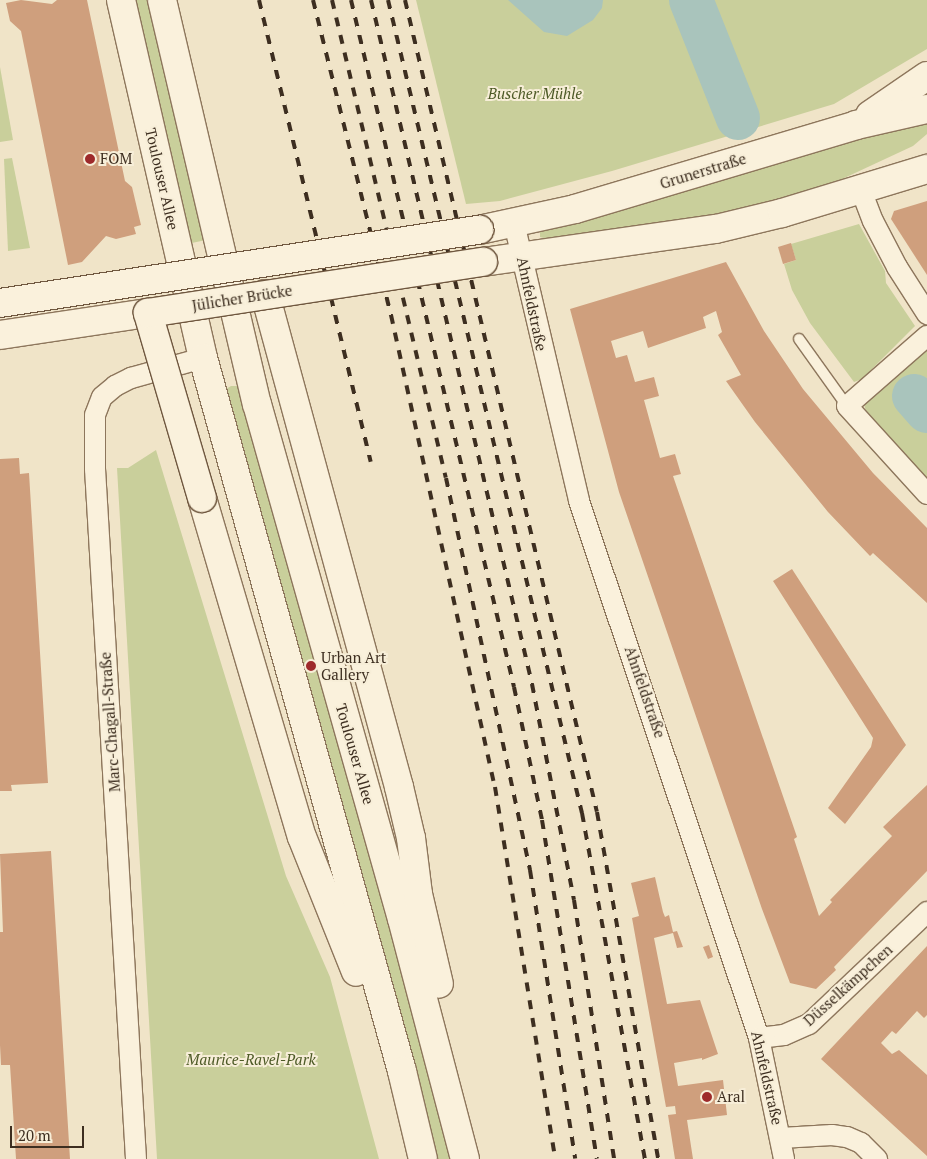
<!DOCTYPE html>
<meta charset="utf-8">
<style>
body{margin:0}
#map{position:relative;width:927px;height:1159px;overflow:hidden;background:#f0e4c8;font-family:"PT Serif",serif}
div>[style]{position:absolute}
[style*='--x']{left:calc(var(--x)*1px);top:calc(var(--y)*1px);width:calc(var(--w)*1px);rotate:calc(var(--a)*1deg)}
.green>*{inset:0;background:#c9cf9b}
.water>*{inset:0;background:#a9c4bc}
.river>*{height:44px;margin:-22px;padding:0 22px;transform-origin:22px;border-radius:22px;background:#a9c4bc}
.building>*{inset:0;background:#cf9f7d}
.roads{filter:drop-shadow(1px 0 #8d765c) drop-shadow(-1px 0 #8d765c) drop-shadow(0 1px #8d765c) drop-shadow(0 -1px #8d765c)}
.service>*{height:10px;margin:-5px;padding:0 5px;transform-origin:5px;border-radius:5px;background:#faf1dc}
.minor>*{height:20px;margin:-10px;padding:0 10px;transform-origin:10px;border-radius:10px;background:#faf1dc}
.secondary>*{height:28px;margin:-14px;padding:0 14px;transform-origin:14px;border-radius:14px;background:#faf1dc}
.rail>*{height:4px;margin-top:-2px;transform-origin:0;background:repeating-linear-gradient(90deg,#3d2e20 0 9px,transparent 0 18px)}
.bridges{filter:drop-shadow(1px 0 #6f573f) drop-shadow(-1px 0 #6f573f) drop-shadow(0 1px #6f573f) drop-shadow(0 -1px #6f573f)}
.secondary-bridge>*{height:28px;margin:-14px;padding:0 14px;transform-origin:14px;border-radius:14px;background:#faf1dc}
.dots>*{width:14px;height:14px;translate:-50% -50%;box-sizing:border-box;border:2px solid #f7eed8;border-radius:50%}
span{translate:-50% -50%;white-space:nowrap;text-align:center;line-height:1.15;-webkit-text-stroke:4px #f7eed8;paint-order:stroke}
.park-label{font-size:15px;color:#4d5a26;font-style:italic}
.poi-label{font-size:15px;color:#3d2e20}
.left{translate:0 -50%;text-align:left}
.street-label{font-size:15px;color:#3d2e20}
.scale{position:absolute;left:10px;top:1126px;width:74px;height:22px;box-sizing:border-box;border:2px solid #3d2e20;border-top:0;padding-left:6px;font-size:15px;line-height:18px;white-space:nowrap;color:#3d2e20;-webkit-text-stroke:4px #f7eed8;paint-order:stroke}
</style>
<div id="map">
<div class="green">
<i style="clip-path:polygon(128px 0,154px 0,206px 240px,187px 244px)"></i>
<i style="clip-path:polygon(416px 0,927px 0,927px 49px,834px 104px,612px 171px,500px 201px,466px 204px)"></i>
<i style="clip-path:polygon(0 67px,13px 140px,0 142px)"></i>
<i style="clip-path:polygon(927px 120px,927px 134px,913px 146px,840px 180px,781px 200px,713px 216px,548px 239px,540px 237px,540px 231px,545px 228px,773px 160px)"></i>
<i style="clip-path:polygon(12px 158px,30px 248px,8px 251px,4px 159px)"></i>
<i style="clip-path:polygon(859px 224px,885px 271px,886px 283px,915px 326px,862px 379px,854px 382px,810px 323px,792px 290px,784px 264px,796px 260px,791px 244px)"></i>
<i style="clip-path:polygon(927px 348px,927px 482px,867px 416px,864px 404px)"></i>
<i style="clip-path:polygon(231px 386px,241px 386px,455px 1159px,432px 1159px,226px 389px)"></i>
<i style="clip-path:polygon(156px 450px,286px 876px,330px 977px,379px 1159px,157px 1159px,117px 468px,128px 468px)"></i>
</div>
<div class="water">
<i style="clip-path:polygon(508px 0,603px 0,602px 8px,593px 20px,567px 36px,544px 32px)"></i>
</div>
<div class="river">
<i style="--x:691;--y:0;--w:127;--a:68.3"></i>
<i style="--x:914;--y:396;--w:20;--a:49"></i>
</div>
<div class="building">
<i style="clip-path:polygon(21px 0,52px 4px,57px 0,87px 0,125px 181px,132px 187px,141px 225px,134px 227px,136px 234px,116px 239px,106px 236px,82px 262px,68px 265px,21px 31px,10px 21px,6px 3px)"></i>
<i style="clip-path:polygon(927px 201px,927px 275px,891px 219px,894px 211px)"></i>
<i style="clip-path:polygon(791px 243px,796px 260px,783px 264px,778px 247px)"></i>
<i style="clip-path:polygon(726px 262px,764px 331px,803px 389px,873px 473px,927px 528px,927px 603px,873px 553px,870px 556px,828px 512px,755px 422px,726px 381px,741px 375px,718px 335px,722px 332px,716px 311px,703px 317px,706px 328px,648px 348px,643px 331px,611px 341px,616px 358px,627px 355px,635px 382px,654px 377px,659px 396px,644px 400px,660px 458px,675px 454px,681px 474px,673px 476px,797px 837px,794px 839px,819px 916px,832px 902px,830px 900px,892px 836px,883px 827px,927px 785px,927px 871px,834px 967px,836px 970px,816px 989px,790px 983px,762px 909px,619px 492px,570px 309px)"></i>
<i style="clip-path:polygon(19px 458px,20px 474px,29px 473px,48px 783px,11px 785px,12px 791px,0 791px,0 459px)"></i>
<i style="clip-path:polygon(792px 569px,906px 745px,845px 824px,828px 808px,871px 747px,873px 738px,773px 581px)"></i>
<i style="clip-path:polygon(51px 851px,70px 1159px,16px 1159px,10px 1065px,1px 1065px,0 1045px,0 932px,3px 932px,0 854px)"></i>
<i style="clip-path:polygon(655px 877px,663px 912px,665px 917px,669px 915px,673px 932px,677px 931px,683px 947px,677px 948px,673px 933px,654px 938px,667px 1004px,700px 1000px,718px 1054px,702px 1060px,702px 1058px,674px 1063px,678px 1086px,723px 1080px,727px 1115px,687px 1120px,693px 1159px,675px 1159px,668px 1115px,676px 1114px,675px 1106px,666px 1107px,632px 918px,639px 916px,631px 883px)"></i>
<i style="clip-path:polygon(709px 945px,713px 957px,708px 959px,703px 947px)"></i>
<i style="clip-path:polygon(927px 946px,927px 1015px,924px 1018px,917px 1011px,896px 1034px,892px 1031px,881px 1043px,892px 1054px,899px 1050px,927px 1075px,927px 1156px,821px 1059px)"></i>
</div>
<div class="roads">
<div class="service">
<i style="--x:799;--y:339;--w:82;--a:54.4"></i>
</div>
<div class="minor">
<i style="--x:861;--y:190;--w:33;--a:69"></i>
<i style="--x:873;--y:221;--w:52;--a:62.4"></i>
<i style="--x:897;--y:267;--w:56;--a:57.4"></i>
<i style="--x:514;--y:223;--w:285;--a:76.8"></i>
<i style="--x:579;--y:501;--w:566;--a:71.47"></i>
<i style="--x:759;--y:1038;--w:124;--a:78.3"></i>
<i style="--x:927;--y:336;--w:106;--a:138.8"></i>
<i style="--x:847;--y:406;--w:119;--a:47.7"></i>
<i style="--x:759;--y:1038;--w:25;--a:-7"></i>
<i style="--x:784;--y:1035;--w:27;--a:-24"></i>
<i style="--x:809;--y:1024;--w:163;--a:-43.5"></i>
<i style="--x:781;--y:1138;--w:51;--a:-3.4"></i>
<i style="--x:832;--y:1135;--w:15;--a:8"></i>
<i style="--x:847;--y:1137;--w:15;--a:23"></i>
<i style="--x:861;--y:1143;--w:23;--a:45"></i>
<i style="--x:136;--y:1159;--w:691;--a:-93.4"></i>
<i style="--x:95;--y:469;--w:54;--a:-90"></i>
<i style="--x:95;--y:415;--w:19;--a:-69"></i>
<i style="--x:102;--y:397;--w:17;--a:-40"></i>
<i style="--x:115;--y:386;--w:18;--a:-27"></i>
<i style="--x:131;--y:378;--w:75;--a:-15.5"></i>
</div>
<div class="secondary">
<i style="--x:121;--y:0;--w:367;--a:77.1"></i>
<i style="--x:203;--y:358;--w:740;--a:74.41"></i>
<i style="--x:402;--y:1071;--w:90;--a:76.6"></i>
<i style="--x:162;--y:0;--w:415;--a:76.8"></i>
<i style="--x:257;--y:404;--w:535;--a:74.28"></i>
<i style="--x:402;--y:919;--w:248;--a:75.3"></i>
<i style="--x:870;--y:115;--w:69;--a:-34.4"></i>
<i style="--x:479;--y:230;--w:98;--a:-12.3"></i>
<i style="--x:575;--y:209;--w:293;--a:-16.6"></i>
<i style="--x:856;--y:125;--w:73;--a:-12.7"></i>
<i style="--x:483;--y:262;--w:235;--a:-8.1"></i>
<i style="--x:716;--y:229;--w:68;--a:-13.6"></i>
<i style="--x:782;--y:213;--w:152;--a:-16.9"></i>
<i style="--x:265;--y:294;--w:511;--a:74.79"></i>
<i style="--x:399;--y:787;--w:52;--a:76.8"></i>
<i style="--x:411;--y:838;--w:56;--a:82.9"></i>
<i style="--x:418;--y:894;--w:92;--a:76.9"></i>
<i style="--x:0;--y:335;--w:150;--a:-8.5"></i>
<i style="--x:202;--y:498;--w:353;--a:73.6"></i>
<i style="--x:302;--y:837;--w:145;--a:68.2"></i>
</div>
</div>
<div class="rail">
<i style="--x:259;--y:0;--w:475;--a:76.4"></i>
<i style="--x:313;--y:0;--w:325;--a:76.1"></i>
<i style="--x:391;--y:315;--w:483;--a:77.6"></i>
<i style="--x:495;--y:787;--w:377;--a:80.8"></i>
<i style="--x:332;--y:0;--w:491;--a:76.6"></i>
<i style="--x:446;--y:478;--w:401;--a:77.9"></i>
<i style="--x:530;--y:870;--w:292;--a:81.1"></i>
<i style="--x:351;--y:0;--w:706;--a:76.65"></i>
<i style="--x:514;--y:687;--w:136;--a:78.1"></i>
<i style="--x:542;--y:820;--w:343;--a:80.8"></i>
<i style="--x:371;--y:0;--w:703;--a:76.75"></i>
<i style="--x:532;--y:684;--w:220;--a:79"></i>
<i style="--x:574;--y:900;--w:262;--a:81.2"></i>
<i style="--x:388;--y:0;--w:836;--a:76.58"></i>
<i style="--x:582;--y:813;--w:352;--a:79.7"></i>
<i style="--x:405;--y:0;--w:834;--a:76.7"></i>
<i style="--x:597;--y:812;--w:352;--a:80"></i>
</div>
<div class="bridges">
<div class="secondary-bridge">
<i style="--x:0;--y:303;--w:485;--a:-8.7"></i>
<i style="--x:202;--y:498;--w:193;--a:-106.3"></i>
<i style="--x:148;--y:313;--w:339;--a:-8.7"></i>
</div>
</div>
<div class="dots">
<i style="left:90px;top:159px;background:#9e2a2b"></i>
<i style="left:311px;top:666px;background:#9e2a2b"></i>
<i style="left:707px;top:1097px;background:#9e2a2b"></i>
</div>
<div class="park-label">
<span style="left:535px;top:94px">Buscher Mühle</span>
<span style="left:251px;top:1060px">Maurice-Ravel-Park</span>
</div>
<div class="poi-label">
<span class="left" style="left:100px;top:159px">FOM</span>
<span class="left" style="left:321px;top:666px">Urban Art<br>Gallery</span>
<span class="left" style="left:717px;top:1097px">Aral</span>
</div>
<div class="street-label">
<span style="left:703px;top:171px;rotate:-17deg">Grunerstraße</span>
<span style="left:162px;top:179px;rotate:77deg">Toulouser Allee</span>
<span style="left:242px;top:298px;rotate:-9deg">Jülicher Brücke</span>
<span style="left:532px;top:304px;rotate:78deg">Ahnfeldstraße</span>
<span style="left:645px;top:692px;rotate:71deg">Ahnfeldstraße</span>
<span style="left:110px;top:722px;rotate:-94deg">Marc-Chagall-Straße</span>
<span style="left:355px;top:754px;rotate:74deg">Toulouser Allee</span>
<span style="left:848px;top:985px;rotate:-42deg">Düsselkämpchen</span>
<span style="left:767px;top:1078px;rotate:77deg">Ahnfeldstraße</span>
</div>
<div class="scale">20 m</div>
</div>
